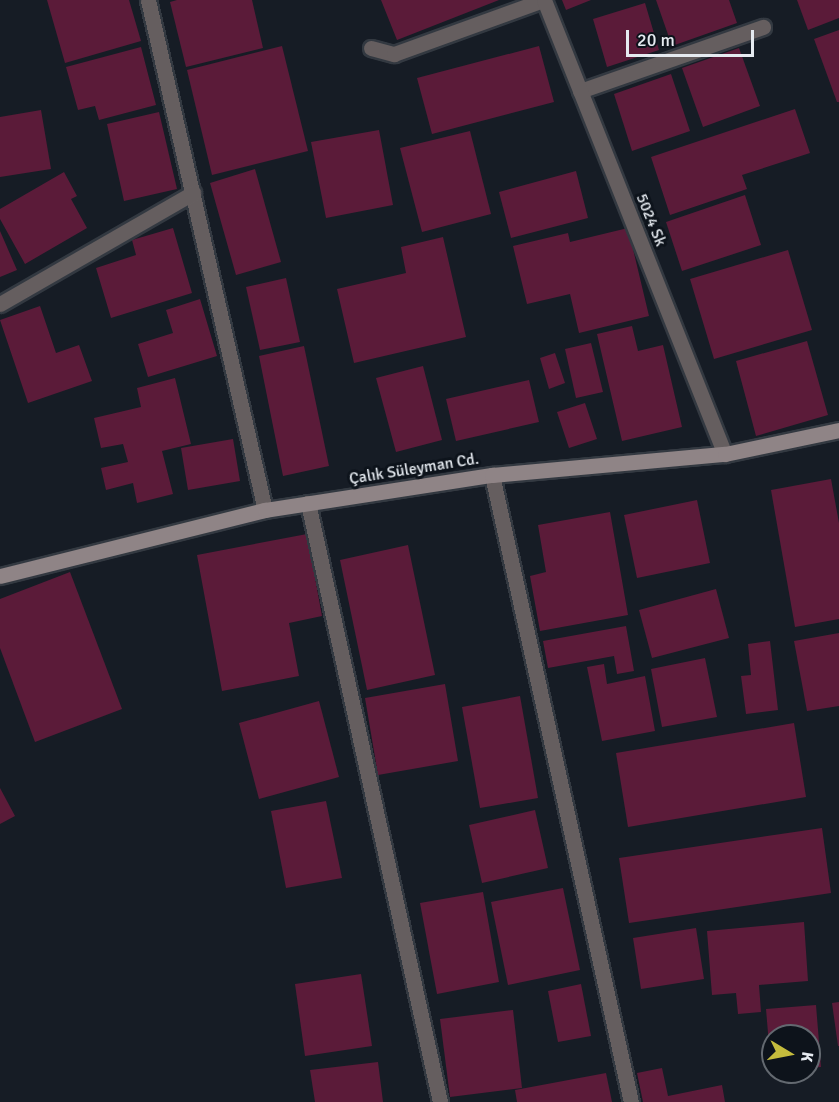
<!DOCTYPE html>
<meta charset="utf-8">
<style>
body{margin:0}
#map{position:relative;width:839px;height:1102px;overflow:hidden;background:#161c25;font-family:Signika,sans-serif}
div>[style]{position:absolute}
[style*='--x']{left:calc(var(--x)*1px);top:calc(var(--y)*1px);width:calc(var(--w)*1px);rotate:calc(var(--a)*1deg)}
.building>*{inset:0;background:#5b1b39}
.roads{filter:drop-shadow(2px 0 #333941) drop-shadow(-2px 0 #333941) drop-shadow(0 2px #333941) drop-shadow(0 -2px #333941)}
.lane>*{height:15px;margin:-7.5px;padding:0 7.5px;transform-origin:7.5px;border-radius:7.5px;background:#655e5f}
.street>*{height:15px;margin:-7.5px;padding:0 7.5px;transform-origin:7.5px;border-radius:7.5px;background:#655e5f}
.secondary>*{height:15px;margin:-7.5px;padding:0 7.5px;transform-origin:7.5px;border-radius:7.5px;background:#8f8486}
span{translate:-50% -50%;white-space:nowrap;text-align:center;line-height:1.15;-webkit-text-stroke:6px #0d131b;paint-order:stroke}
.street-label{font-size:16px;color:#e5eaf0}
.north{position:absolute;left:761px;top:1024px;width:60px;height:60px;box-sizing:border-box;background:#0d131b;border:2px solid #636970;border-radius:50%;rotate:100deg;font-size:16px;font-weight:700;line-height:24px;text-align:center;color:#e5eaf0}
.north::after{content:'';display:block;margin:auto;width:21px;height:27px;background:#c5bc3d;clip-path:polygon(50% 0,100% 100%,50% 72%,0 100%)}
.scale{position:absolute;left:626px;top:30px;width:128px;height:27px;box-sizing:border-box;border:3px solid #e5eaf0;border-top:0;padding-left:8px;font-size:18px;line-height:21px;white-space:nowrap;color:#e5eaf0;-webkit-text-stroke:4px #0d131b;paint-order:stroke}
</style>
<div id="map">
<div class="building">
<i style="clip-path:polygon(47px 0,129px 0,141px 41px,65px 63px)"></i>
<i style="clip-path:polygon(177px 0,252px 0,263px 48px,186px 67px,170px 2px)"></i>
<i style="clip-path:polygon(381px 0,499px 0,397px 40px)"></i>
<i style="clip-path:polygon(562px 0,591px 0,566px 10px)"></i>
<i style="clip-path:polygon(656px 0,729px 0,737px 23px,672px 46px)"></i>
<i style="clip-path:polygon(797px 0,839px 0,839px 18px,808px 30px)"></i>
<i style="clip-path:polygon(645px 3px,659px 50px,607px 67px,593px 19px)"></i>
<i style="clip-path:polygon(839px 30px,839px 102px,837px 102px,814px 39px)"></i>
<i style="clip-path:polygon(282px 46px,308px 151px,212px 175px,187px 70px)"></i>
<i style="clip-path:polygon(539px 46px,554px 102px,432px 134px,417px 78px)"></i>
<i style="clip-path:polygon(141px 47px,156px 105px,99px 120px,95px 106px,78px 110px,66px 67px)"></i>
<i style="clip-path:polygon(739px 48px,760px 106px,703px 127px,682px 68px)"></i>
<i style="clip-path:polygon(671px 74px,690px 131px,632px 151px,614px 94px)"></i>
<i style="clip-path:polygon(795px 109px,810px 153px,742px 175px,747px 189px,670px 215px,651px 157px)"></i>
<i style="clip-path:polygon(41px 110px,51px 169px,0 177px,0 117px)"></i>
<i style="clip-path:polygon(159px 112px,177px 189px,124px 201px,107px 124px)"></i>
<i style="clip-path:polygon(379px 130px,393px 205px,326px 218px,311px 142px)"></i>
<i style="clip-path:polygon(470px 131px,491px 214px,422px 232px,400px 148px)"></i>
<i style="clip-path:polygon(255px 169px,281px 262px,236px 275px,210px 183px)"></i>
<i style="clip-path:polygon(576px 171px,588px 218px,511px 238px,499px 192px)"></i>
<i style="clip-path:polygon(64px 172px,77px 196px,71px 199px,87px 228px,25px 264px,0 219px,0 209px)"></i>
<i style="clip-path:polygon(745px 195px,761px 245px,682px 271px,666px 222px)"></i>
<i style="clip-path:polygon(173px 228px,192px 293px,111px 318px,96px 268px,136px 255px,132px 240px)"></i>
<i style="clip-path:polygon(628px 228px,649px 316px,579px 333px,570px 294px,527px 304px,513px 246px,568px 233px,570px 242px)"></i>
<i style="clip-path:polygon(0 231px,17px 270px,0 277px)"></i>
<i style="clip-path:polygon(443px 237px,466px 337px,354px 363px,337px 289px,406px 273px,401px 247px)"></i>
<i style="clip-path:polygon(788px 250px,812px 330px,714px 359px,690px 279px)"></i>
<i style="clip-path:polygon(286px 278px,300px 342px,260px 350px,246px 287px)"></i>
<i style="clip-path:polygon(200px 299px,217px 356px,148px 377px,138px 344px,173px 333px,166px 310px)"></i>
<i style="clip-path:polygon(40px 306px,56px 353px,79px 345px,92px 381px,28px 403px,0 320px)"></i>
<i style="clip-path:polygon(632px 326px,638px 351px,663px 345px,682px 427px,622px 441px,597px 334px)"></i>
<i style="clip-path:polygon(807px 341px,828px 415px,756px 436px,736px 361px)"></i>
<i style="clip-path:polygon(591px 343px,603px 392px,576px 398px,565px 349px)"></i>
<i style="clip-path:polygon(304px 346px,329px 466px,283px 476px,259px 356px)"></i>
<i style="clip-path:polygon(555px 353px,565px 383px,549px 389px,540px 358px)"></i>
<i style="clip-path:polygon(423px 366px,442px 440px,396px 452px,376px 378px)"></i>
<i style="clip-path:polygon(175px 378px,191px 444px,162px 451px,173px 494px,137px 503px,133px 483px,106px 490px,101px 468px,128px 462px,123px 444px,101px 448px,94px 418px,141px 407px,137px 388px)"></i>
<i style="clip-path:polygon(529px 380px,539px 422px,456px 441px,446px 399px)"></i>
<i style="clip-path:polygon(585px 403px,597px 439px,569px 448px,557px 412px)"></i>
<i style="clip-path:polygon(233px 439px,240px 481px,188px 490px,181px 448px)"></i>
<i style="clip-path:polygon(831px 479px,839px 523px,839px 619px,795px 627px,771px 490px)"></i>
<i style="clip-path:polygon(697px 500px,710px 563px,637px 578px,624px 515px)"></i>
<i style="clip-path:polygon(610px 512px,628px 615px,540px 631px,530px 576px,546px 572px,538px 525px)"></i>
<i style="clip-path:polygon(307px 534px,322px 616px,289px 623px,299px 676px,222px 691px,197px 555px)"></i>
<i style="clip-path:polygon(408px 545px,435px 675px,367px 690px,340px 560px)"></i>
<i style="clip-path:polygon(70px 572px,122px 709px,35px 742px,0 648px,0 599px)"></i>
<i style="clip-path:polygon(716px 589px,729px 638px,652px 658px,639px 610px)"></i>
<i style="clip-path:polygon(626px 626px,634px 671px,617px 674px,614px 656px,548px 668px,543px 641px)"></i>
<i style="clip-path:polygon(839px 633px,839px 706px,807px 711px,794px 641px)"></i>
<i style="clip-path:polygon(770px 641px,778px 710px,746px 714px,741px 676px,751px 675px,748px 644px)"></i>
<i style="clip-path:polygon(705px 658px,717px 717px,662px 727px,651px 669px)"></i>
<i style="clip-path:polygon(604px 664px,607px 684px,645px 676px,655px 731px,602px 741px,587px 667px)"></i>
<i style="clip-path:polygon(445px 684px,458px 761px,378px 775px,365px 698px)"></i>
<i style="clip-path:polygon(520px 696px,538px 798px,480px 808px,462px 707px)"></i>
<i style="clip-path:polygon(319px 701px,339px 777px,259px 799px,239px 723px)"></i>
<i style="clip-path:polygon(794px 723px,806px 797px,628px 827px,616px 753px)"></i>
<i style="clip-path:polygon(0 788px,15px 816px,0 824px)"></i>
<i style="clip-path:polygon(326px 801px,342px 878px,286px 888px,271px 811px)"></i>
<i style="clip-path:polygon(535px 810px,548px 868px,482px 883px,469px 825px)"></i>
<i style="clip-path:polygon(822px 828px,831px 893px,629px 923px,619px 858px)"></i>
<i style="clip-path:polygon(563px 888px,580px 970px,508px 985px,491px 902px)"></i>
<i style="clip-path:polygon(483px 892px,499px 982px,437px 994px,420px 903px)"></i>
<i style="clip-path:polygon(804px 922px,808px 981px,759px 985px,761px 1012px,738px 1014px,736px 993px,712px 995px,707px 931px)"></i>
<i style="clip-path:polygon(696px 928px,704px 979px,641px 989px,633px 938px)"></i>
<i style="clip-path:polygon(361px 974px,372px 1046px,305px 1056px,295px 984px)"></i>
<i style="clip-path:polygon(581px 984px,591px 1036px,558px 1042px,548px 991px)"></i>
<i style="clip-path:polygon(839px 1002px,839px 1046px,838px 1046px,832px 1003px)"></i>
<i style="clip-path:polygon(816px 1005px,821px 1067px,809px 1068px,809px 1036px,773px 1036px,771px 1069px,766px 1009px)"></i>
<i style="clip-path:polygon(513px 1010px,522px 1088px,450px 1097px,440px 1019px)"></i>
<i style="clip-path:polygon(378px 1062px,383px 1102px,315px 1102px,310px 1070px)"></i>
<i style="clip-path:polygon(662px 1068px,668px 1096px,722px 1085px,725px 1102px,643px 1102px,637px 1073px)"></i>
<i style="clip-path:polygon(606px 1073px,612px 1102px,517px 1102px,515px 1090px)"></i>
</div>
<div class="roads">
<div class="lane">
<i style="--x:371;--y:48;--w:24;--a:15"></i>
<i style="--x:394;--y:54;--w:158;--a:-19.9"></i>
<i style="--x:580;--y:91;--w:194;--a:-19.3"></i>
</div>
<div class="street">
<i style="--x:148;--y:0;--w:523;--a:77.08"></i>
<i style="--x:544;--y:0;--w:489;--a:68.3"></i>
<i style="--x:0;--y:304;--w:223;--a:-29.9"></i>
<i style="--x:492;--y:475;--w:642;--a:77.5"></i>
<i style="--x:308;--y:503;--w:613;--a:77.57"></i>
</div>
<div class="secondary">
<i style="--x:0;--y:576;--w:273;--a:-14"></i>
<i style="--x:265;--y:510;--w:230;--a:-8.8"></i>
<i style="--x:492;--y:475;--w:234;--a:-5.2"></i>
<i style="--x:725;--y:454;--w:116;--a:-11.9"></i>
</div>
</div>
<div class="street-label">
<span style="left:651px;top:220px;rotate:68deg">5024 Sk</span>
<span style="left:414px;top:469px;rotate:-9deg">Çalık Süleyman Cd.</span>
</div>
<div class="north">K</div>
<div class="scale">20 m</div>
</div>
